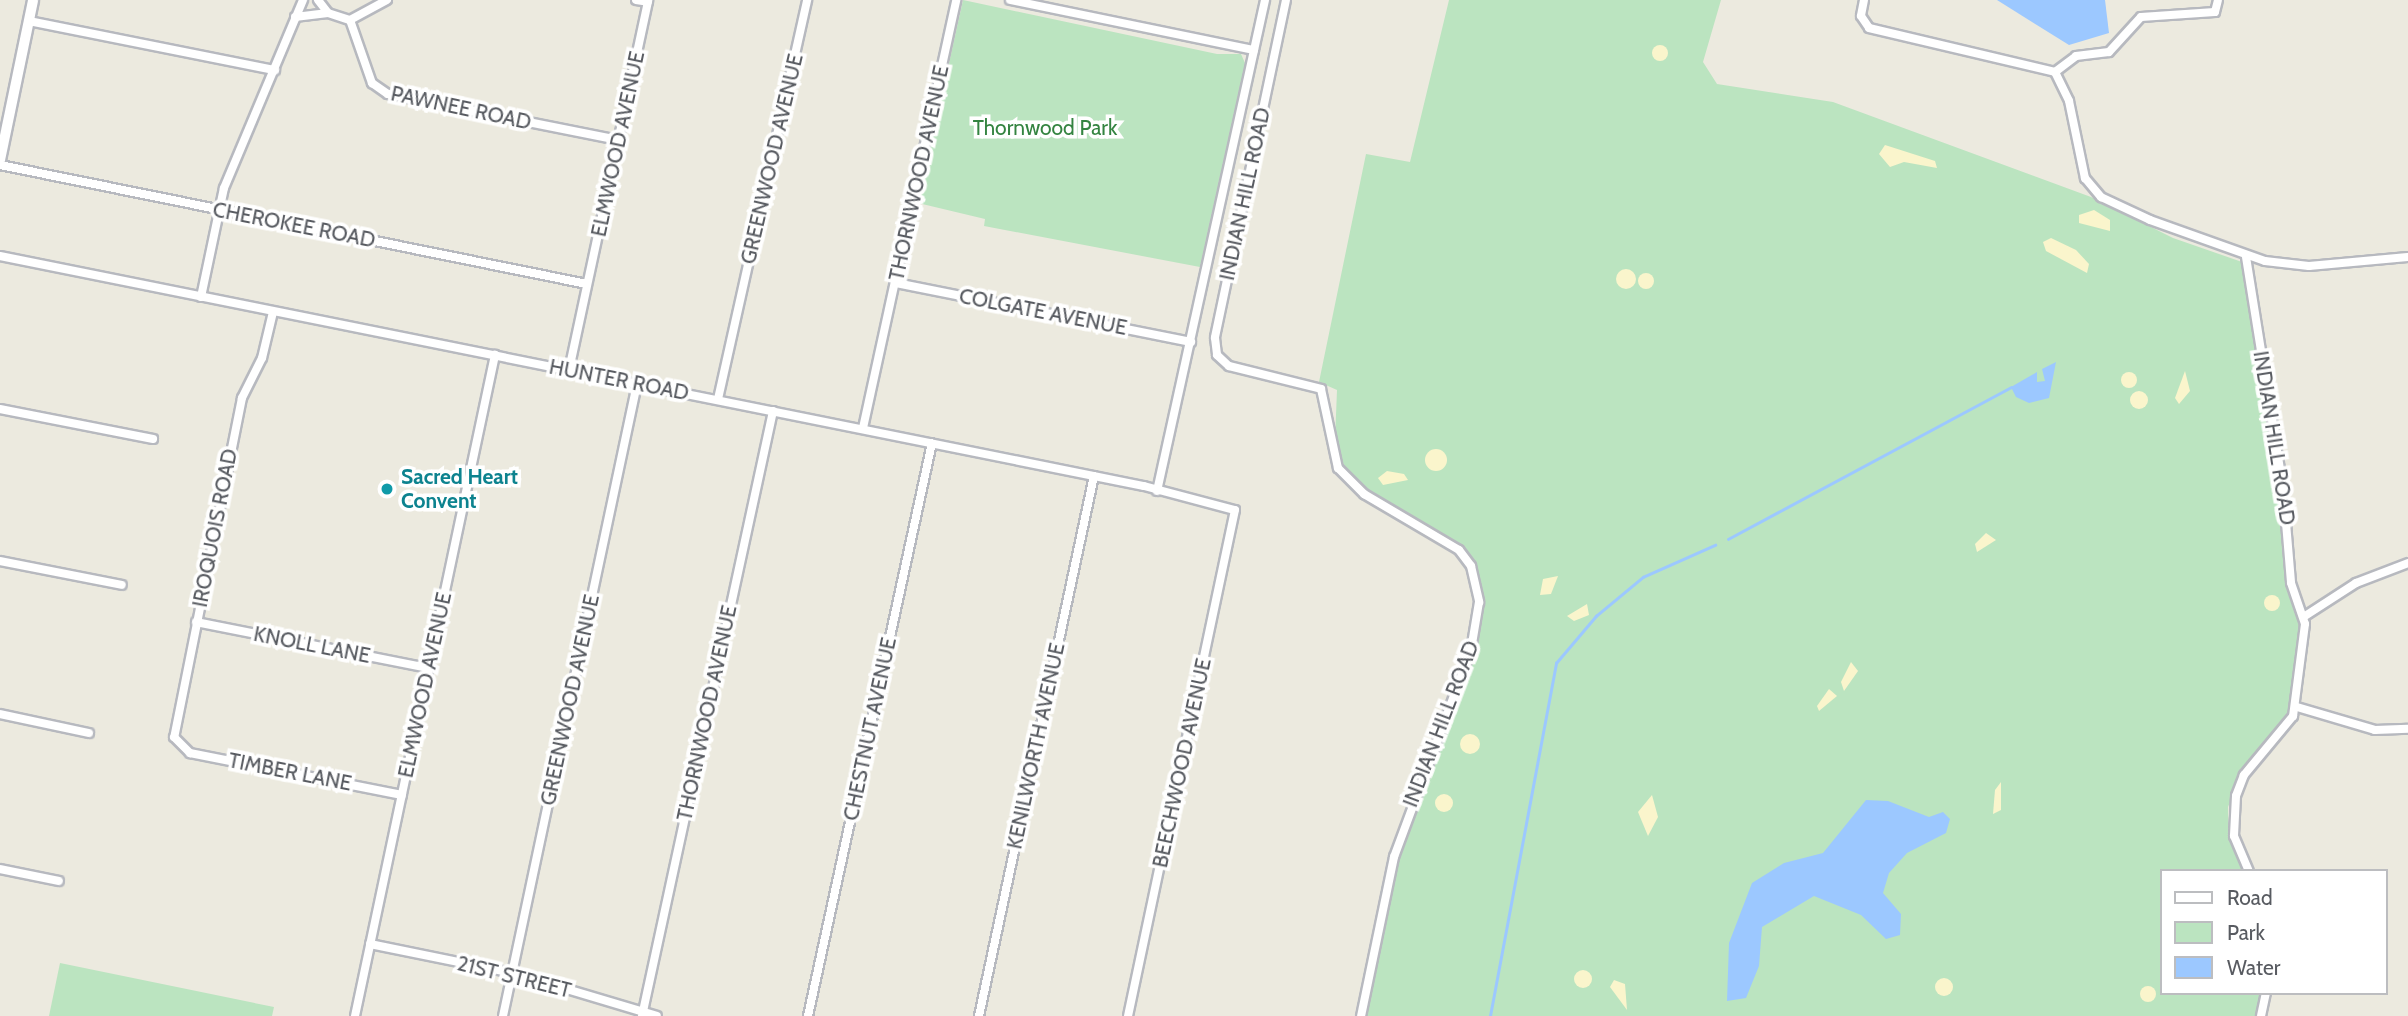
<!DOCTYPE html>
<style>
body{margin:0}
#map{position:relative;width:2408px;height:1016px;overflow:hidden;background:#eceadf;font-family:Cabin,sans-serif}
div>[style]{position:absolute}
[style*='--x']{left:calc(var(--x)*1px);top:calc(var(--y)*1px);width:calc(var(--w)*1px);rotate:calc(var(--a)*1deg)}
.green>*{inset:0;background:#bbe4c0}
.sand>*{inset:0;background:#faf5cc}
.round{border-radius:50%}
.water>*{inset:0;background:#9cc8ff}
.stream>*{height:2.5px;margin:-1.25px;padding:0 1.25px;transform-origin:1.25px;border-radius:1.25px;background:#9cc8ff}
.roads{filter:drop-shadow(2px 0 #b7b9bf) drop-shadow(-2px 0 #b7b9bf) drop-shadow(0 2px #b7b9bf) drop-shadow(0 -2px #b7b9bf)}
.street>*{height:8px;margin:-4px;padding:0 4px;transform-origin:4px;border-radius:4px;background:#fff}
.secondary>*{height:10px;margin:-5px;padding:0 5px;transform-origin:5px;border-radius:5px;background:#fff}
.dots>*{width:19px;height:19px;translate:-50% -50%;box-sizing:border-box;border:4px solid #fff;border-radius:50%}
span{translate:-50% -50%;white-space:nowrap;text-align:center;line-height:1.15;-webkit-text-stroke:7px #fff;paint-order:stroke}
.street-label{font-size:21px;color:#585b61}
.park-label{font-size:21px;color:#348441}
.culture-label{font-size:21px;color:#0d838f;font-weight:700}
.left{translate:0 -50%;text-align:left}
.legend{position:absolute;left:2160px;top:869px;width:228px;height:126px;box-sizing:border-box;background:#fff;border:2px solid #bcbdc0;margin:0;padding:9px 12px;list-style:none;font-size:21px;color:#585b61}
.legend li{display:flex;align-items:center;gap:14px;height:35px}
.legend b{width:35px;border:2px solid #bcbdc0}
</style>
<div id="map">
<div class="green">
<i style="clip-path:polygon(963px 0,1217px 54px,1241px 54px,1245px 63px,1200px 267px,984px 226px,985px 219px,918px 203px)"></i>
<i style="clip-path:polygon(1449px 0,1721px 0,1703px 62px,1717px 84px,1833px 102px,2091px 197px,2173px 238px,2242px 262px,2279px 495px,2287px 590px,2300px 616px,2300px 635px,2287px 717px,2246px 764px,2228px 807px,2229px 836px,2244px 871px,2161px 871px,2161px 993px,2262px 993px,2257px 1016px,1365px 1016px,1404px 836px,1473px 653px,1483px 593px,1465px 548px,1374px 496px,1345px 468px,1335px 440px,1337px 390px,1319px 382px,1366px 154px,1410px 162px)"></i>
<i style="clip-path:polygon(60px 963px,274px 1007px,272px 1016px,49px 1016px)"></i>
</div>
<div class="sand">
<i class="round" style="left:1652px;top:45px;width:16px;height:16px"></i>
<i style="clip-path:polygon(1885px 145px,1935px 161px,1937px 168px,1904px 162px,1890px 167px,1879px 154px)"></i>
<i style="clip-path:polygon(2094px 210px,2110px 220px,2110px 231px,2079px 223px,2079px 215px)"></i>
<i style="clip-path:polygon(2051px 238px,2076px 250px,2089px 264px,2087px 273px,2046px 251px,2043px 242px)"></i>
<i class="round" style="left:1616px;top:269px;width:20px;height:20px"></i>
<i class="round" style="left:1638px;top:273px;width:16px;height:16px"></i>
<i style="clip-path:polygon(2185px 371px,2190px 391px,2179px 404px,2175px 398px)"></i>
<i class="round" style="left:2121px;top:372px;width:16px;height:16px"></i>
<i class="round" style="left:2130px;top:391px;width:18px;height:18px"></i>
<i class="round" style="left:1425px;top:449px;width:22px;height:22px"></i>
<i style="clip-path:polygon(1387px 471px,1404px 474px,1408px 480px,1383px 485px,1378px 478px)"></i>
<i style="clip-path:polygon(1986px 533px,1996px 540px,1977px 552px,1975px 544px)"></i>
<i style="clip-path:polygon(1558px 576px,1551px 594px,1540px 595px,1543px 579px)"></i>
<i class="round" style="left:2264px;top:595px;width:16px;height:16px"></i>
<i style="clip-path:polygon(1587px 604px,1589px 615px,1574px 621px,1567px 616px)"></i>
<i style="clip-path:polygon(1851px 662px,1858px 671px,1844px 691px,1841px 682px)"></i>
<i style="clip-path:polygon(1829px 689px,1837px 696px,1819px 711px,1817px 706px)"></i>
<i class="round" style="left:1460px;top:734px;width:20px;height:20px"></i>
<i style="clip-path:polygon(2001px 782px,2001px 810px,1993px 814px,1995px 790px)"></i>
<i class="round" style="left:1435px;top:794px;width:18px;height:18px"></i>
<i style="clip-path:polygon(1652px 795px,1658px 817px,1648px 836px,1638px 812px)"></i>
<i class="round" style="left:1574px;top:970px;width:18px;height:18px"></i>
<i class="round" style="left:1935px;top:978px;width:18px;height:18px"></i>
<i style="clip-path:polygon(1614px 980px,1625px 984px,1627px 1010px,1610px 987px)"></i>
<i class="round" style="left:2140px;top:986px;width:16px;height:16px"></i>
</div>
<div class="water">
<i style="clip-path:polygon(1997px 0,2105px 0,2109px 33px,2069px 45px)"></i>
<i style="clip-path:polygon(2056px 362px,2049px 398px,2029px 403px,2016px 397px,2011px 387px,2037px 372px,2037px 382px,2045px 381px,2042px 369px)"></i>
<i style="clip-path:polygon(1866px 800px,1888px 801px,1929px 817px,1943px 812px,1950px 819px,1946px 833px,1907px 853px,1889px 873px,1883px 893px,1901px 914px,1900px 935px,1886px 939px,1861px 915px,1814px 896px,1762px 927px,1759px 966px,1746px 998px,1727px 1001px,1729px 943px,1752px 883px,1784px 863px,1823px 853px)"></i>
</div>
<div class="stream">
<i style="--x:1728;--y:539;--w:321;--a:-28.2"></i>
<i style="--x:1490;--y:1016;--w:359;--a:-79.4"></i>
<i style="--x:1556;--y:663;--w:62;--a:-49.6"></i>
<i style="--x:1596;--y:616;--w:61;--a:-39.7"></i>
<i style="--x:1643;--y:577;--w:79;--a:-24"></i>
</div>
<div class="roads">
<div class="street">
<i style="--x:318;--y:0;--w:16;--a:52"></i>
<i style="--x:636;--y:0;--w:12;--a:9"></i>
<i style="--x:1010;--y:0;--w:249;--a:11.6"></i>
<i style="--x:1286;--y:0;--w:345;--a:101.9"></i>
<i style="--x:1215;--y:338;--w:17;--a:83"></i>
<i style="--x:1217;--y:355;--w:16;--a:43"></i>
<i style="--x:1229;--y:366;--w:95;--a:14"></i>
<i style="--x:1321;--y:389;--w:81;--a:77.9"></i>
<i style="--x:1338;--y:468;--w:37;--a:45"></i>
<i style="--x:1364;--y:494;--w:110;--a:30.5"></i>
<i style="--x:1459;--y:550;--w:20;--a:53"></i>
<i style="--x:1471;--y:566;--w:37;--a:77"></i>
<i style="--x:1479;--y:602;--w:49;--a:99.5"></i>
<i style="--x:1471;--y:650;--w:221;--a:110.4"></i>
<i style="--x:1394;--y:857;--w:162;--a:101.7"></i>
<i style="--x:1864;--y:0;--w:16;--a:101"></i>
<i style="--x:1861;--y:16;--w:14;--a:56"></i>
<i style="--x:1869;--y:28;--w:191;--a:13.3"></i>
<i style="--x:2055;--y:72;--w:32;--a:64"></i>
<i style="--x:2069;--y:101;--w:79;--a:78.3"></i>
<i style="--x:2085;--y:178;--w:25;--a:50"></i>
<i style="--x:2101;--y:197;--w:54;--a:25.1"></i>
<i style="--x:2150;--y:220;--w:122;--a:19.6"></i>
<i style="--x:2265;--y:261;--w:44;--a:6.5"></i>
<i style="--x:2309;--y:266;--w:99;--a:-5.2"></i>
<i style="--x:295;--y:17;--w:33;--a:-7"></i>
<i style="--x:328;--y:13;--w:23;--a:18"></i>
<i style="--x:350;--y:20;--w:42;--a:-28.4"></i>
<i style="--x:350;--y:20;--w:67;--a:70.8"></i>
<i style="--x:372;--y:83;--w:19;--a:35"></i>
<i style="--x:388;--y:94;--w:236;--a:11.3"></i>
<i style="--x:29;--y:21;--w:251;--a:11.3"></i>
<i style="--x:2055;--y:72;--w:26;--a:-37"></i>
<i style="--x:2076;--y:56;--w:33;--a:-7"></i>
<i style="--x:2109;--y:52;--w:47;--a:-47.6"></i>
<i style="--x:2141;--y:17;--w:74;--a:-3.9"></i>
<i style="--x:2215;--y:12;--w:12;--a:-76"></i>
<i style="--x:0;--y:165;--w:599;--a:11.46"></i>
<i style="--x:0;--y:256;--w:1167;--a:11.37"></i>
<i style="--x:1144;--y:486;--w:94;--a:14.8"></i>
<i style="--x:1235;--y:510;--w:517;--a:101.94"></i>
<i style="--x:2246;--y:257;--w:233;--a:80.9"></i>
<i style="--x:2283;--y:487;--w:96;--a:85.2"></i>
<i style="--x:2291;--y:583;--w:43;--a:71.1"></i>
<i style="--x:2305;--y:624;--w:93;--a:97.4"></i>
<i style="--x:2293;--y:716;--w:77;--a:129.7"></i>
<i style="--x:2244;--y:775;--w:22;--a:111"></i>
<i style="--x:2236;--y:796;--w:40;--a:92.9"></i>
<i style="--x:2234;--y:836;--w:38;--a:67"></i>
<i style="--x:896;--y:283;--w:301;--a:11.3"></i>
<i style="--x:201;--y:297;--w:111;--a:-78.1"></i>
<i style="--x:224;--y:188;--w:204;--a:-67.2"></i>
<i style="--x:273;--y:312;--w:47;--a:103.4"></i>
<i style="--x:262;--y:358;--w:45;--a:116.6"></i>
<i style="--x:242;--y:398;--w:346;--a:101.3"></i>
<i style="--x:174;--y:737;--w:23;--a:45"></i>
<i style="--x:190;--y:753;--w:216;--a:11.2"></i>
<i style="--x:569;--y:370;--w:378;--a:-77.9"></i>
<i style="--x:718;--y:399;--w:409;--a:-77.4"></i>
<i style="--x:0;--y:409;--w:156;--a:11.1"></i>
<i style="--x:863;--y:428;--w:438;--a:-77.7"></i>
<i style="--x:1157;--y:491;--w:503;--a:-77.59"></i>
<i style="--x:0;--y:561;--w:124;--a:11.1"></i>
<i style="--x:2305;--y:616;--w:61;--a:-32.9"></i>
<i style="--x:2356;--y:583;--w:56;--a:-21"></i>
<i style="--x:196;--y:622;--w:237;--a:11.2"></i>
<i style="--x:2297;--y:707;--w:81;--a:16.4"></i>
<i style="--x:2375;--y:730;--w:33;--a:-2"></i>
<i style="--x:0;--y:714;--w:91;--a:12.1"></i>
<i style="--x:0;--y:869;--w:60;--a:11.5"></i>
<i style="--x:370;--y:944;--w:146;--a:11.5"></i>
<i style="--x:513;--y:973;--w:150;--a:16.6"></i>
<i style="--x:355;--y:1016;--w:676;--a:-78.04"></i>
<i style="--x:503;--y:1016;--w:646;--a:-78.03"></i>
<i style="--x:642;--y:1016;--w:619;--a:-77.78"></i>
<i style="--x:808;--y:1016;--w:586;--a:-77.79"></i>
<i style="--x:979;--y:1016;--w:552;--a:-77.98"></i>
<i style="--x:2261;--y:1016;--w:24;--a:-78"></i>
</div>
<div class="secondary">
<i style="--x:0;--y:160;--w:163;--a:-78.3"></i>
</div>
</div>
<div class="dots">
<i style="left:387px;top:489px;background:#0f9aa8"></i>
</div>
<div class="street-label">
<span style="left:461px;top:108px;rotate:12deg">PAWNEE ROAD</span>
<span style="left:618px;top:144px;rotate:-78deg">ELMWOOD AVENUE</span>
<span style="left:772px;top:159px;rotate:-77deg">GREENWOOD AVENUE</span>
<span style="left:919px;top:173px;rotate:-78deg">THORNWOOD AVENUE</span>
<span style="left:1245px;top:194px;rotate:-78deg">INDIAN HILL ROAD</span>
<span style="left:294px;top:225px;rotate:11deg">CHEROKEE ROAD</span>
<span style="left:1043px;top:312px;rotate:11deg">COLGATE AVENUE</span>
<span style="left:619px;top:380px;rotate:11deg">HUNTER ROAD</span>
<span style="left:2274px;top:438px;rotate:81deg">INDIAN HILL ROAD</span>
<span style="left:215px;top:528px;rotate:-79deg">IROQUOIS ROAD</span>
<span style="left:312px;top:645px;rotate:11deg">KNOLL LANE</span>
<span style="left:425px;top:685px;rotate:-78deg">ELMWOOD AVENUE</span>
<span style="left:570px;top:700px;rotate:-78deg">GREENWOOD AVENUE</span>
<span style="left:707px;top:713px;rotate:-78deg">THORNWOOD AVENUE</span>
<span style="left:1441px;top:724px;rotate:-69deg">INDIAN HILL ROAD</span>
<span style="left:870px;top:729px;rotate:-78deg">CHESTNUT AVENUE</span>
<span style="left:1036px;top:746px;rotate:-78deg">KENILWORTH AVENUE</span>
<span style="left:1182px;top:763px;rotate:-78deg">BEECHWOOD AVENUE</span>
<span style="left:290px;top:772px;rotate:11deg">TIMBER LANE</span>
<span style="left:514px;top:977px;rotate:14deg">21ST STREET</span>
</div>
<div class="park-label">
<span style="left:1045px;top:128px">Thornwood Park</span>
</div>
<div class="culture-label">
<span class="left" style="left:401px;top:489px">Sacred Heart<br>Convent</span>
</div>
<ul class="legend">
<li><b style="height:9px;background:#fff"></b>Road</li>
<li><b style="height:19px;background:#bbe4c0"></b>Park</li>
<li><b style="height:19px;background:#9cc8ff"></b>Water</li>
</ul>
</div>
